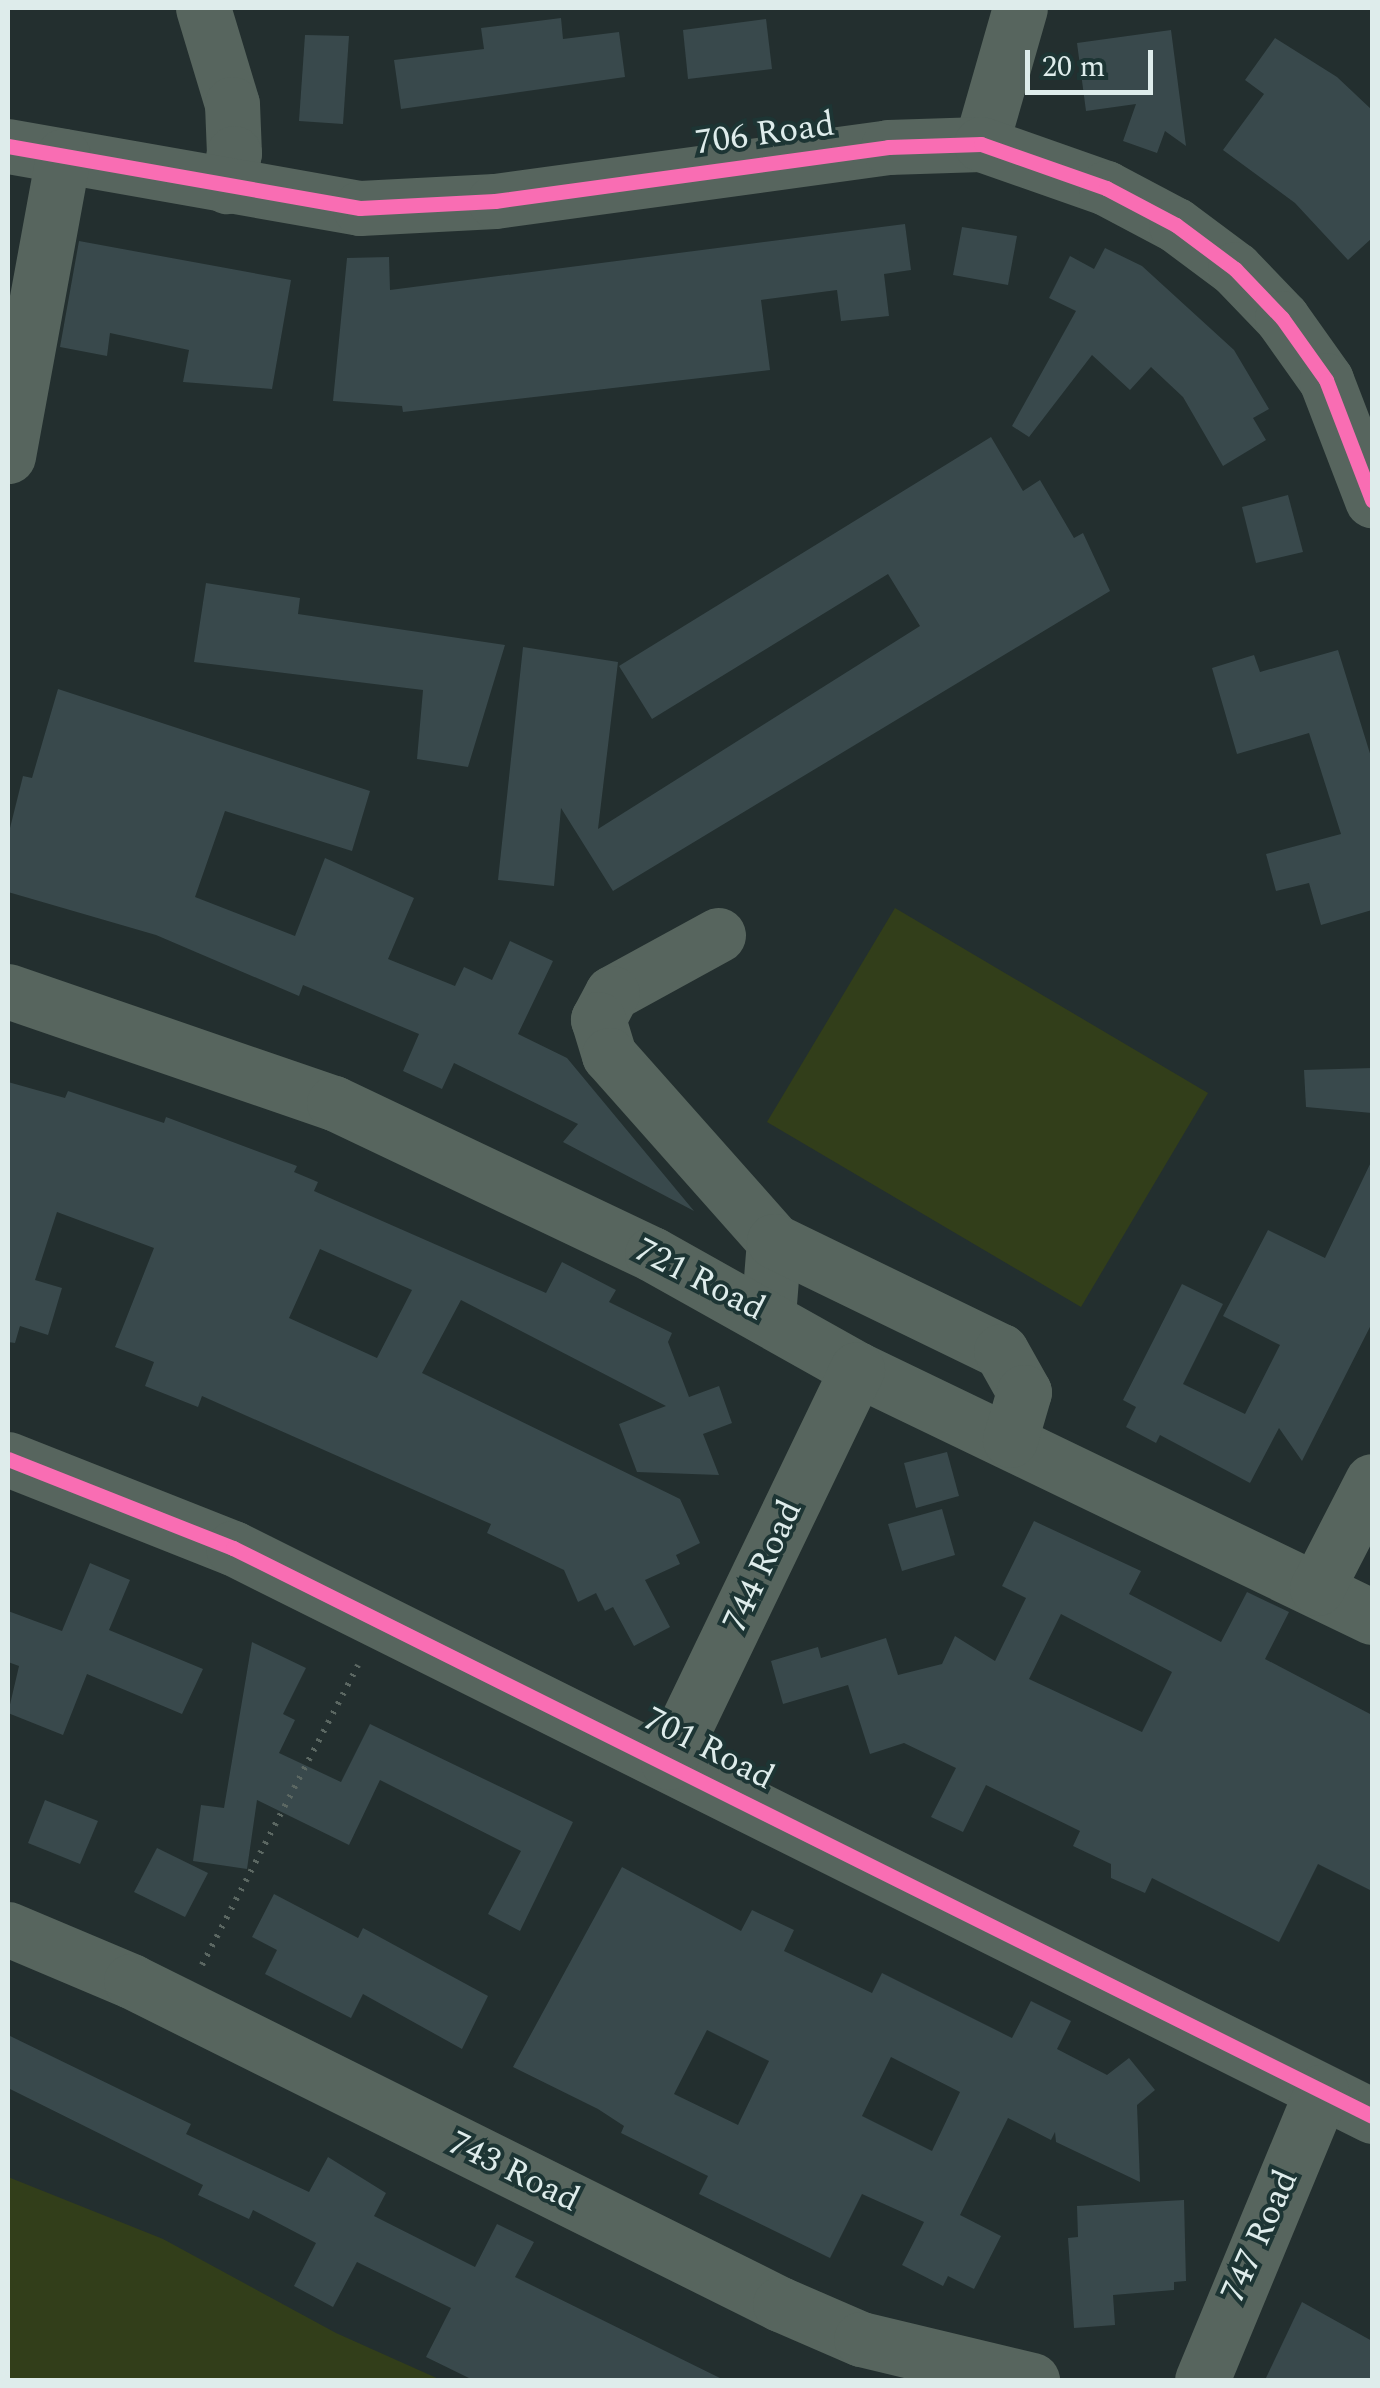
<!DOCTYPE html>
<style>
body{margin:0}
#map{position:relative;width:1380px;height:2388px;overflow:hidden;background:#232f2f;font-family:Spectral,serif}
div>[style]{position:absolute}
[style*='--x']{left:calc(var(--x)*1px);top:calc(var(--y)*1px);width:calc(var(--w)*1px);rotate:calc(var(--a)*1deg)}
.green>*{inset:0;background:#323e1a}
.building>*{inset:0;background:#39494c}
.path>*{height:6px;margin-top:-3px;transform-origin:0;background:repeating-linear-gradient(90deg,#5b6762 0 2.5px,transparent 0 10.5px)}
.minor>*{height:55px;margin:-27.5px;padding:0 27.5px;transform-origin:27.5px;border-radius:27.5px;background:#57655e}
.cycleway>*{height:15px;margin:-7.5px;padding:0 7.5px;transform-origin:7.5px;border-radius:7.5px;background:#f96db3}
span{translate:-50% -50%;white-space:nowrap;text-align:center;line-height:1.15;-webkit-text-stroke:8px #1d3534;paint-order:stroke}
.street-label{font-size:35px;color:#deeceb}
.frame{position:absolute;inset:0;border:10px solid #deeceb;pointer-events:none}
.scale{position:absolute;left:1025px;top:50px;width:128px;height:45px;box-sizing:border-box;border:5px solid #deeceb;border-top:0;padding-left:12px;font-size:30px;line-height:35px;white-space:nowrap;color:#deeceb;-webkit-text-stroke:8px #1d3534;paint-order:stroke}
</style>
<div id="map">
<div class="green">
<i style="clip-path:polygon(895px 908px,1208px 1093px,1081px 1307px,767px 1122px)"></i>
<i style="clip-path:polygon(8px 2177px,163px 2239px,336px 2333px,441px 2380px,8px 2380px)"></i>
</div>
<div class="building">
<i style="clip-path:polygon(561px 18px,563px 39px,619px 32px,625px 77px,401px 109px,394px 60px,484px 49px,481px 28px)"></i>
<i style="clip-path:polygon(766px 19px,772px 69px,688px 79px,683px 30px)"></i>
<i style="clip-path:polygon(1171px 30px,1186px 146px,1165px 131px,1157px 153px,1123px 141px,1136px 104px,1086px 111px,1077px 43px)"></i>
<i style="clip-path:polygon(305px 35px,349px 36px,343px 124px,299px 121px)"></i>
<i style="clip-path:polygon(1275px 38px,1337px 77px,1372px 110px,1372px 238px,1348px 260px,1295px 203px,1223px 150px,1264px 94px,1245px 80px)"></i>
<i style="clip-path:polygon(905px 224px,911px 270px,884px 274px,889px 316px,841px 321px,837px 290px,761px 300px,770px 370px,403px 412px,402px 406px,333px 401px,347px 258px,389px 257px,390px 290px)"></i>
<i style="clip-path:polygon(962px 227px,1017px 236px,1008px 285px,953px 275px)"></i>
<i style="clip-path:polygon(79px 241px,291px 280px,272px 389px,183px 382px,189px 350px,110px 333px,107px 356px,60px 347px)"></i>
<i style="clip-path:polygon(1105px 248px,1142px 266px,1234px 350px,1269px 409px,1253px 418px,1266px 440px,1223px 466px,1183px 397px,1151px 367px,1130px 390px,1092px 355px,1029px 437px,1012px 426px,1076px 311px,1049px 298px,1070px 256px,1094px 269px)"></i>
<i style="clip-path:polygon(991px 437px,1023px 491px,1040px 480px,1074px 538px,1083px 533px,1110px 591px,613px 891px,561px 808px,554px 886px,498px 880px,523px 647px,618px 662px,598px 829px,920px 626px,888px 574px,652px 719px,619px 666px)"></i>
<i style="clip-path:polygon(1288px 495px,1303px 552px,1256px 563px,1242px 507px)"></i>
<i style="clip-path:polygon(206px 583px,300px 598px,298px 614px,505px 645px,468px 767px,417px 759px,423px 690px,194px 662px)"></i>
<i style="clip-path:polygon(1338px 650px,1372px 760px,1372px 910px,1321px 925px,1309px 883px,1276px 891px,1266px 854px,1341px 834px,1309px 733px,1237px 754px,1212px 668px,1254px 655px,1260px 672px)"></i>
<i style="clip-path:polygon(58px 689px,370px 791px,352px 851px,225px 811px,195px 897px,295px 936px,325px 858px,414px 898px,388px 959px,455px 986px,464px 967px,492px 980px,510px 941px,553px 961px,518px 1034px,567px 1058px,694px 1211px,563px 1142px,578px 1124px,454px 1063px,442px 1089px,403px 1071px,419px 1034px,303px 985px,299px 996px,156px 935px,8px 892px,8px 836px,23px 776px,32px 778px)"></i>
<i style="clip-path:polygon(1372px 1068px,1372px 1113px,1306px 1107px,1304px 1070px)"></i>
<i style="clip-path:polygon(evenodd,8px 1082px,65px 1098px,68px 1091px,164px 1123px,166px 1117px,297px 1166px,294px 1172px,318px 1182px,314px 1191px,546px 1293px,562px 1262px,616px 1290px,609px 1302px,672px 1333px,668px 1342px,689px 1397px,719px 1386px,732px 1423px,703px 1434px,719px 1475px,637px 1472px,619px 1424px,666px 1406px,461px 1300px,422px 1373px,680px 1499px,700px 1543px,676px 1555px,680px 1564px,645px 1580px,670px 1627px,634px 1646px,613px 1607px,605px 1611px,596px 1593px,578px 1602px,564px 1570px,487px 1533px,491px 1524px,202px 1396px,198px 1407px,145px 1386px,154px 1362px,115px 1347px,154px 1248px,57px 1212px,35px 1280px,62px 1288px,48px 1335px,20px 1326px,15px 1343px,8px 1342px,8px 1082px,320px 1249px,412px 1290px,377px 1358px,289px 1318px,320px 1249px)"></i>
<i style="clip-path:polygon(1372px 1160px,1372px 1323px,1302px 1461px,1279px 1428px,1250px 1483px,1160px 1435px,1156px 1443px,1126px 1427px,1136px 1407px,1123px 1400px,1182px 1284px,1223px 1304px,1183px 1384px,1245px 1414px,1280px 1345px,1223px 1316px,1244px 1276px,1268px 1230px,1325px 1258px)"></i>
<i style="clip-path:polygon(947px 1452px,959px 1496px,916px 1508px,904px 1463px)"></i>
<i style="clip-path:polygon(942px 1509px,955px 1555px,902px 1571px,888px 1524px)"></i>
<i style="clip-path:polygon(evenodd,1034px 1521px,1141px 1571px,1129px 1594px,1221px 1642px,1247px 1592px,1289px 1612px,1265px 1659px,1372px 1715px,1372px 1891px,1318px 1864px,1279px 1942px,1152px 1878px,1145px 1893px,1111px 1878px,1111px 1864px,1073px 1846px,1080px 1831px,986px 1785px,963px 1832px,931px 1817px,956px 1768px,904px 1743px,870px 1754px,848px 1685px,783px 1704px,771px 1661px,818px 1647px,821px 1658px,886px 1638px,898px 1675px,942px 1664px,955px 1636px,995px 1661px,1026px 1598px,1002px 1586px,1034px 1521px,1061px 1614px,1172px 1672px,1142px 1732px,1029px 1679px,1061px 1614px)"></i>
<i style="clip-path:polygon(90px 1563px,130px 1580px,109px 1630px,203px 1669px,182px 1714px,87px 1674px,63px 1735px,8px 1713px,19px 1666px,8px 1662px,8px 1611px,62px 1631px)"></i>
<i style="clip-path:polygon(252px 1642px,306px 1668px,283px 1714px,295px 1720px,279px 1753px,341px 1782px,370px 1724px,573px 1822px,520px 1931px,488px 1914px,521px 1851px,380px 1780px,349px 1845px,257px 1800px,247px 1869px,193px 1861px,201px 1805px,224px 1808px)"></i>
<i style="clip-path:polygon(45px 1800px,98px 1821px,80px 1864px,28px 1843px)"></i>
<i style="clip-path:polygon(157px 1848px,208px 1873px,185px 1917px,134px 1892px)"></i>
<i style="clip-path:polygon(evenodd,622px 1867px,741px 1931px,752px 1910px,794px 1930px,784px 1951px,872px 1993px,882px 1973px,1012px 2038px,1031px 2001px,1071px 2021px,1057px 2049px,1107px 2075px,1129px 2058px,1155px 2090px,1137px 2105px,1140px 2182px,1056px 2142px,1055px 2132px,1051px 2140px,1008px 2118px,960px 2215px,1001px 2236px,974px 2289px,948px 2276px,943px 2286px,902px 2265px,924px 2222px,862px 2194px,830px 2258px,699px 2194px,708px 2176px,621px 2133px,624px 2126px,598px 2109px,513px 2067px,622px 1867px,707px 2030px,769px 2061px,738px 2125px,674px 2094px,707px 2030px,622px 1867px,891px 2057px,960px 2092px,932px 2151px,862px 2116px,891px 2057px)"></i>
<i style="clip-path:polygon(274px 1894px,358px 1938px,363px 1928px,488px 1996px,462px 2049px,363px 1994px,351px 2018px,265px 1974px,277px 1950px,252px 1937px)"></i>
<i style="clip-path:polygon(8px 2035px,191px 2124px,186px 2134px,309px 2192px,328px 2157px,386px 2193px,374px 2216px,475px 2267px,497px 2224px,534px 2242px,515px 2277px,724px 2380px,473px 2380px,426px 2357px,451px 2308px,357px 2262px,333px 2307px,294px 2286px,316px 2243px,253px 2210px,249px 2219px,198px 2195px,203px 2185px,8px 2088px)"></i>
<i style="clip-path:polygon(1184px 2200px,1186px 2281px,1174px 2282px,1174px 2290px,1113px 2295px,1115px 2325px,1074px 2328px,1068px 2238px,1078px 2237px,1077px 2206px)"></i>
<i style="clip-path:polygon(1302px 2302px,1372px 2341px,1372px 2380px,1265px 2380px)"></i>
</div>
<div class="path">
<i style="--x:202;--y:1965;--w:338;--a:-62.5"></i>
</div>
<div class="minor">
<i style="--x:203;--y:8;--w:100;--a:73.2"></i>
<i style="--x:232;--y:104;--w:49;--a:87.7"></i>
<i style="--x:234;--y:153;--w:34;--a:102"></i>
<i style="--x:981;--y:144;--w:141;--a:-74"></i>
<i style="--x:8;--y:146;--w:357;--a:10"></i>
<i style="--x:360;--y:208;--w:135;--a:-3"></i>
<i style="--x:495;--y:201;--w:397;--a:-7.8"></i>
<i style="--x:888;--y:147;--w:93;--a:-1.8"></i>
<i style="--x:981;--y:144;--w:133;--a:19.4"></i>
<i style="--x:1106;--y:188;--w:79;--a:27.9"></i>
<i style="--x:1176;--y:225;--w:74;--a:36.7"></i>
<i style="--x:1235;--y:269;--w:68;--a:46.2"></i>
<i style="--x:1282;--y:318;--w:76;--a:54.6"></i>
<i style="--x:1326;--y:380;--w:129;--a:69"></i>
<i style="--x:8;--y:456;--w:305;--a:-79.6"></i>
<i style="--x:718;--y:935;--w:121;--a:151.3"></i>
<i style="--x:612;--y:993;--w:30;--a:118"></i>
<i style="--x:598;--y:1019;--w:38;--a:73"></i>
<i style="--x:609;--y:1055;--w:249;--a:48.4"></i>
<i style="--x:774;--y:1241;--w:74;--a:94.6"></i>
<i style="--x:8;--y:991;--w:345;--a:19"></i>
<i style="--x:334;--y:1103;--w:352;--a:25.4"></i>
<i style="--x:652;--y:1254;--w:235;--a:29.3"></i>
<i style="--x:857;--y:1369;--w:572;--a:25.71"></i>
<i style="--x:774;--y:1241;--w:252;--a:25.9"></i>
<i style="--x:1001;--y:1351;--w:47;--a:60.7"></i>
<i style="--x:1024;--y:1392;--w:50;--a:106.3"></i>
<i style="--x:8;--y:1459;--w:242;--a:21.6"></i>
<i style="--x:233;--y:1548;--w:1273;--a:26.5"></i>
<i style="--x:1317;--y:1588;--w:120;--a:-62.8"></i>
<i style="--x:668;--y:1762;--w:436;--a:-64.3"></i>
<i style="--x:8;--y:1929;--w:134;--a:22.9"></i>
<i style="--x:131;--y:1981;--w:725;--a:26.46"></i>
<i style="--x:780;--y:2304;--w:88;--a:23.4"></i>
<i style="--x:861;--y:2339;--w:176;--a:13.5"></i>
<i style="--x:1202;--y:2380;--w:312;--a:-67.5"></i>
</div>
<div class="cycleway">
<i style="--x:8;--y:146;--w:357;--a:10"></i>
<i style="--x:360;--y:208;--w:135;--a:-3"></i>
<i style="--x:495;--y:201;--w:397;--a:-7.8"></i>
<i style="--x:888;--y:147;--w:93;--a:-1.8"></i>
<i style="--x:981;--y:144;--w:133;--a:19.4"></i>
<i style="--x:1106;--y:188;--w:79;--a:27.9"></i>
<i style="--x:1176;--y:225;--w:74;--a:36.7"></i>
<i style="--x:1235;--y:269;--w:68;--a:46.2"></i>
<i style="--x:1282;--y:318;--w:76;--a:54.6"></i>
<i style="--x:1326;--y:380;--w:129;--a:69"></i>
<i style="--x:8;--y:1459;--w:242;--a:21.6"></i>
<i style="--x:233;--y:1548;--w:1273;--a:26.5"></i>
</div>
<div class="street-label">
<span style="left:765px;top:134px;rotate:-8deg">706 Road</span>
<span style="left:700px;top:1280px;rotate:27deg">721 Road</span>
<span style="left:763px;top:1566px;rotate:-65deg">744 Road</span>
<span style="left:709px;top:1749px;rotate:27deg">701 Road</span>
<span style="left:514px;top:2172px;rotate:26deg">743 Road</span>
<span style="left:1260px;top:2236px;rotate:-66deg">747 Road</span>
</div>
<div class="frame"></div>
<div class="scale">20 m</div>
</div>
